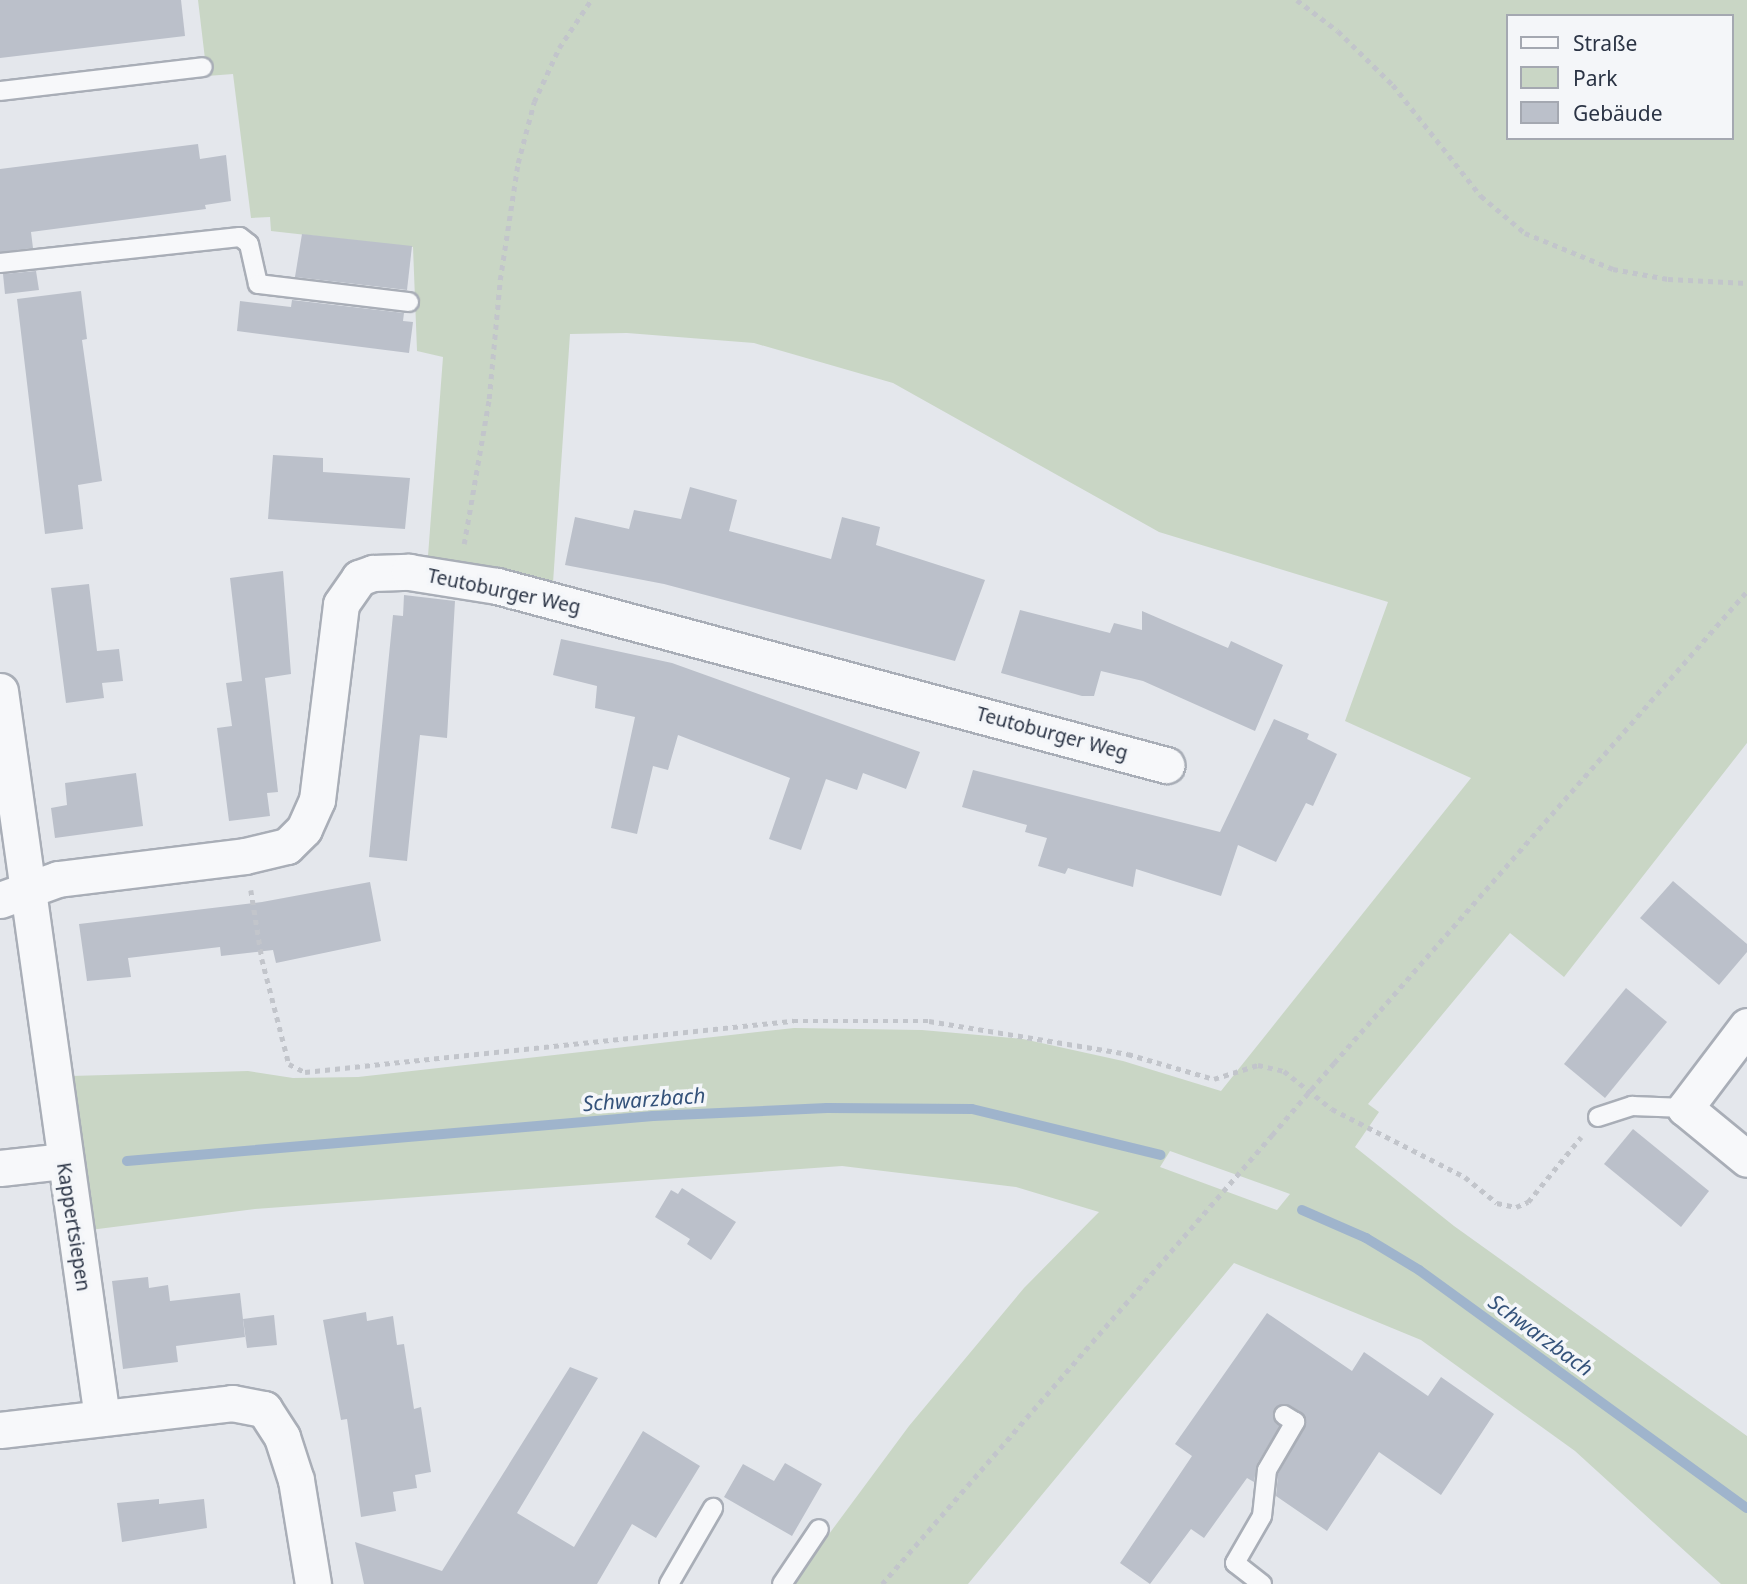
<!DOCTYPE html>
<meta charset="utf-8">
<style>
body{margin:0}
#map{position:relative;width:1747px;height:1584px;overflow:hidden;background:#e4e7ec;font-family:"Noto Sans",sans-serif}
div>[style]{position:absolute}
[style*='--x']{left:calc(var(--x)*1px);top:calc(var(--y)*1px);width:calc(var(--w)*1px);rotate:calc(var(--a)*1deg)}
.green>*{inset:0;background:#c9d6c5}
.stream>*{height:10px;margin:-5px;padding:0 5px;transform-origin:5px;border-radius:5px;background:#9fb4cc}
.building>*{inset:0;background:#bbc0ca}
.path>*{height:4.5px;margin-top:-2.25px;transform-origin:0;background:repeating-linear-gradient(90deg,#c2c5cb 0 5px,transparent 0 10px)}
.roads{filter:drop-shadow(2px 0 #a9aeb7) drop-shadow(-2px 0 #a9aeb7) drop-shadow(0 2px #a9aeb7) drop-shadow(0 -2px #a9aeb7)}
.service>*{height:18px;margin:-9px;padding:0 9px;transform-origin:9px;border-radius:9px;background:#f7f8fa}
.minor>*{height:35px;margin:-17.5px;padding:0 17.5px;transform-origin:17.5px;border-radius:17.5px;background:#f7f8fa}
.path-bridge>*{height:4.5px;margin-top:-2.25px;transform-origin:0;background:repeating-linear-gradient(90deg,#c2c5cb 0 5px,transparent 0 10px)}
span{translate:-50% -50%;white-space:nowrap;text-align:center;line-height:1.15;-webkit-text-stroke:7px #f4f6f9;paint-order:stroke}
.street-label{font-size:19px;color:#2b3445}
.water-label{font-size:21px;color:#34527a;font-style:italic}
.legend{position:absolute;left:1506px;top:14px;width:228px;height:126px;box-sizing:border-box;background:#f4f6f9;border:2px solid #a4a8b1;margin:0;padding:9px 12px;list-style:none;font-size:21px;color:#2b3445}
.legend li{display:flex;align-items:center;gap:14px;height:35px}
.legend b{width:35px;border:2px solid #a4a8b1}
</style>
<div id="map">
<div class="green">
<i style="clip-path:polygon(evenodd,198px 0,1747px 0,1747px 743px,1564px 977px,1510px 933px,1368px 1104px,1379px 1112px,1355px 1147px,1454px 1226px,1747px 1436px,1747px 1584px,1721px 1584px,1575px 1451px,1421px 1340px,1234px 1263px,968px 1584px,792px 1584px,909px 1426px,1024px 1288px,1099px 1212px,1016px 1187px,842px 1166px,255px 1209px,90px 1230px,71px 1076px,248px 1071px,293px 1078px,358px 1077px,794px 1028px,922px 1030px,1023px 1039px,1123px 1061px,1221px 1091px,1471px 778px,1345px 721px,1388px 602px,1159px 532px,893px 383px,754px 343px,627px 333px,570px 334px,553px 583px,428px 556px,443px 357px,417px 351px,413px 247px,271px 231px,270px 217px,251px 218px,233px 74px,207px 76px,198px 0,1507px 16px,1731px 16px,1731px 138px,1507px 138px,1507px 16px,198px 0,1170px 1151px,1290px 1194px,1277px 1210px,1160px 1167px,1170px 1151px)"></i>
</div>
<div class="stream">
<i style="--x:127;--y:1161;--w:528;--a:-4.89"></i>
<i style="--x:653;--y:1116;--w:174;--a:-2.6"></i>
<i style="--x:827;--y:1108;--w:145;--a:0.4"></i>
<i style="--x:972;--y:1109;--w:194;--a:13.7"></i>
<i style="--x:1302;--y:1210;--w:70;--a:23.6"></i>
<i style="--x:1366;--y:1238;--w:62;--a:31.1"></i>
<i style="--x:1419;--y:1270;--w:405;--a:36"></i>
</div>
<div class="building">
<i style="clip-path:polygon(0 0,181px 0,185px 36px,0 58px)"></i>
<i style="clip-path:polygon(198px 144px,200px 159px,226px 155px,231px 201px,205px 205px,206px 209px,31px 232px,33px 248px,0 252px,0 169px)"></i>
<i style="clip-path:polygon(302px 234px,412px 246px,407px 290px,295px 277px)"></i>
<i style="clip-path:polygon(36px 271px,39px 290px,5px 294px,3px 274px)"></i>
<i style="clip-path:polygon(81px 291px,87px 339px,82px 340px,102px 481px,78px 485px,83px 529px,45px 534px,17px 299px)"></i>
<i style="clip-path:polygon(292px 300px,404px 313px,403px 321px,413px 322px,409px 353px,237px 331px,240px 301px,291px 307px)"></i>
<i style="clip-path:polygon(273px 455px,323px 458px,323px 472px,410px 478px,405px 529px,268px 519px)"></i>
<i style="clip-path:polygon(690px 487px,737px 500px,729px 531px,831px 559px,842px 517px,880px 527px,876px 545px,985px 580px,955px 661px,664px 584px,565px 565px,575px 517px,629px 529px,634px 510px,681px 519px)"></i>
<i style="clip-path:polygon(283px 571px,291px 674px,265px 678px,278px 792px,267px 793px,270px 816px,229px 821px,217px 728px,232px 726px,226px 683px,257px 679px,242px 681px,230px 578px)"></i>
<i style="clip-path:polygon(89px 584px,97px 651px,119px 649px,123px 681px,102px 683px,104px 698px,66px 703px,51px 588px)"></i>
<i style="clip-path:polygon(404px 595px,455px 601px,447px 738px,420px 735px,407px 861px,369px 857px,393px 615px,403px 616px)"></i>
<i style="clip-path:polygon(1020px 610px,1110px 633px,1114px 623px,1142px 630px,1142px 611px,1228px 648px,1231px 641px,1283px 665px,1255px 731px,1143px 681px,1101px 671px,1094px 696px,1082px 696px,1001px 673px)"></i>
<i style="clip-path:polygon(561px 639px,672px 663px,920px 752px,906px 789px,863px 773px,857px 790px,826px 779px,801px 850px,769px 839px,790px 778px,678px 735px,668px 770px,653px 766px,637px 834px,611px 828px,635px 717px,595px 708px,597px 686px,553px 675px)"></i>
<i style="clip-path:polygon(1274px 719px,1309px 734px,1307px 739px,1337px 754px,1313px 806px,1306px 803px,1276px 862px,1238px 845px,1221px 896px,1136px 869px,1133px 887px,1068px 868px,1065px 874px,1038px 866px,1047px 838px,1025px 832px,1027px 825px,962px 807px,973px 770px,1220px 832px)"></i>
<i style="clip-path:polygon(136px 773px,143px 826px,55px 838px,51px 808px,67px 805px,65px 783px)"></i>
<i style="clip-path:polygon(1673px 881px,1747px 944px,1747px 952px,1719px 985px,1640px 918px)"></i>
<i style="clip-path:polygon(370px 882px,381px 941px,276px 963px,273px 950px,221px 956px,220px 947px,128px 958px,131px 977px,87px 981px,79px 924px,262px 902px)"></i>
<i style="clip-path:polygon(1626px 988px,1667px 1022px,1605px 1098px,1564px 1064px)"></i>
<i style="clip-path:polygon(1633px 1129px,1709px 1191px,1681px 1227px,1604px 1164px)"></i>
<i style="clip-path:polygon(682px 1188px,736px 1222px,711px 1260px,687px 1244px,690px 1239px,655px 1217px,671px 1190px,678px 1194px)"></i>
<i style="clip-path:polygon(148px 1277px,149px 1288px,168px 1285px,170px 1301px,240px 1293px,245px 1337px,176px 1346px,178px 1362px,123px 1369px,112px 1281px)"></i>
<i style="clip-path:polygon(366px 1312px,367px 1321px,393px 1316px,397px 1345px,404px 1344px,414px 1409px,421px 1407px,431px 1472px,415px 1475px,417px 1488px,393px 1492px,396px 1511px,361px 1517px,347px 1419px,341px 1420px,323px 1320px)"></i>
<i style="clip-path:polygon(1267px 1313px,1352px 1371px,1364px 1352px,1428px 1396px,1441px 1377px,1494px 1414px,1441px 1495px,1379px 1452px,1327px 1531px,1276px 1496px,1278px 1474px,1306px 1423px,1301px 1412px,1279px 1405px,1273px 1415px,1280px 1426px,1257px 1464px,1254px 1482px,1247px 1478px,1204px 1538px,1191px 1529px,1150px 1584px,1120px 1563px,1192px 1456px,1175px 1444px)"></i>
<i style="clip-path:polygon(274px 1315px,277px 1345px,247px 1348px,243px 1319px)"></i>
<i style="clip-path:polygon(570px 1367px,598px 1378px,517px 1513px,574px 1547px,643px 1431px,700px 1466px,656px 1538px,632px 1524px,597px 1584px,364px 1584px,355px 1542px,442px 1571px)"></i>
<i style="clip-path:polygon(785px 1463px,822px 1484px,792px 1536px,724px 1497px,743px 1464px,774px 1481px)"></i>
<i style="clip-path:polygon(159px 1499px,159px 1504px,204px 1499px,207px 1528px,122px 1542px,117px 1503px)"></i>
</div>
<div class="path">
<i style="--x:1297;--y:0;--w:51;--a:37.1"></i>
<i style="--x:1338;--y:31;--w:77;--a:44.5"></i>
<i style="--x:1393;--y:85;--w:142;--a:51.6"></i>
<i style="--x:1481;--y:196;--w:57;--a:40.1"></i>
<i style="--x:1525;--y:233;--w:95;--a:22.2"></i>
<i style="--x:1613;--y:269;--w:56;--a:10.3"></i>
<i style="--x:1668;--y:279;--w:79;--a:2.9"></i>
<i style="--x:464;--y:544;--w:147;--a:-80.2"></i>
<i style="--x:489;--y:399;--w:120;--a:-84.7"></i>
<i style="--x:500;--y:280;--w:118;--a:-81.3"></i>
<i style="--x:518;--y:163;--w:63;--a:-75.3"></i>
<i style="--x:534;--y:102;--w:60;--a:-65.2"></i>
<i style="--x:559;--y:48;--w:58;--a:-56.3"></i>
<i style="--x:251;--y:890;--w:70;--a:80.9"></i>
<i style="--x:262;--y:959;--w:108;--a:75.6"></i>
<i style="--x:289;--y:1064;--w:18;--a:27"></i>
<i style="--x:305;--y:1072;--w:491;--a:-6"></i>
<i style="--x:793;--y:1021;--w:136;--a:0"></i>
<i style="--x:929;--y:1021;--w:202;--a:9.4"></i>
<i style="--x:1128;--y:1054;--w:90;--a:16.2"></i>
<i style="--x:1214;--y:1079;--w:46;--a:-17.7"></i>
<i style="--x:1258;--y:1065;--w:27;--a:13"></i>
<i style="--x:1284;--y:1071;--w:61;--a:38.4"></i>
<i style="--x:1332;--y:1109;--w:149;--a:27.1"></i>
<i style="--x:1465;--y:1177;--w:41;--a:39.1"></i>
<i style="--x:1497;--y:1203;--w:19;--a:12"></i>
<i style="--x:1516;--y:1207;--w:13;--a:-23"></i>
<i style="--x:1528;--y:1202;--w:84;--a:-50.8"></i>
<i style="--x:1334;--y:1063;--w:627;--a:-48.81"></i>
<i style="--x:882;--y:1584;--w:595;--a:-49.02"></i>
</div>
<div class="roads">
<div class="service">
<i style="--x:0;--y:91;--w:204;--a:-6.7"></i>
<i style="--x:0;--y:263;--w:241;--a:-6.2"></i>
<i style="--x:240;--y:237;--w:11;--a:38"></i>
<i style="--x:249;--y:244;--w:41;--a:77.3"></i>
<i style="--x:258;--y:284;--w:152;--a:6.8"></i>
<i style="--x:1598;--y:1117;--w:36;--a:-18"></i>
<i style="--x:1632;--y:1106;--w:53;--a:2.2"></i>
<i style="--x:669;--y:1584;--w:88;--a:-59.9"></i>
<i style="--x:782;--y:1584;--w:66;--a:-56.1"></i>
<i style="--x:1262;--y:1584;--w:34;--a:-142"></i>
<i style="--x:1235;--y:1563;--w:54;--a:-60.1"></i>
<i style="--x:1262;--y:1516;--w:46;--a:-83.8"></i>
<i style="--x:1267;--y:1470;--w:56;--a:-59.7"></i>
<i style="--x:1295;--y:1422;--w:13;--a:-148"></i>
</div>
<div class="minor">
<i style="--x:0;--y:691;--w:734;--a:82.01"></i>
<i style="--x:0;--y:900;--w:62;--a:-19.9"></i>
<i style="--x:58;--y:879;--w:188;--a:-7"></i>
<i style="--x:245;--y:856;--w:43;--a:-13.4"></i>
<i style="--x:287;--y:846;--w:24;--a:-45"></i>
<i style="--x:304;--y:829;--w:32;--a:-66"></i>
<i style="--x:317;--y:800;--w:197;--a:-83"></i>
<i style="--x:341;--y:604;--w:32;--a:-55"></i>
<i style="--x:359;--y:578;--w:15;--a:-20"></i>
<i style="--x:373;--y:573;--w:36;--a:-2"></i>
<i style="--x:409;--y:572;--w:89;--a:9"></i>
<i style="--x:497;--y:586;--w:693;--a:14.98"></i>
<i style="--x:1747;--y:1026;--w:103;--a:127.1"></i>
<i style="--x:1685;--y:1108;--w:80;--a:39.4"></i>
<i style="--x:0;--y:1168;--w:63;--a:-6.3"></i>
<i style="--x:0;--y:1430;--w:234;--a:-6.6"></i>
<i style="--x:232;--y:1403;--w:33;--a:11"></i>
<i style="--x:264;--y:1409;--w:33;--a:57"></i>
<i style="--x:282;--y:1437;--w:45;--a:72"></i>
<i style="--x:296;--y:1480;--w:105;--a:80.7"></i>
</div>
</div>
<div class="path-bridge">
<i style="--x:1272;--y:1135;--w:95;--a:-49.3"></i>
</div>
<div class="street-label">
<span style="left:504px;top:592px;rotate:12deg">Teutoburger Weg</span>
<span style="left:1052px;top:734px;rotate:15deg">Teutoburger Weg</span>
<span style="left:73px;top:1227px;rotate:81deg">Kappertsiepen</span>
</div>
<div class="water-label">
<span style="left:644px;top:1099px;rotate:-4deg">Schwarzbach</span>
<span style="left:1541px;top:1335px;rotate:36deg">Schwarzbach</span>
</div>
<ul class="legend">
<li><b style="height:9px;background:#f7f8fa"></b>Straße</li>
<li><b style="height:19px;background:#c9d6c5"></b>Park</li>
<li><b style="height:19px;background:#bbc0ca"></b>Gebäude</li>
</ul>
</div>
